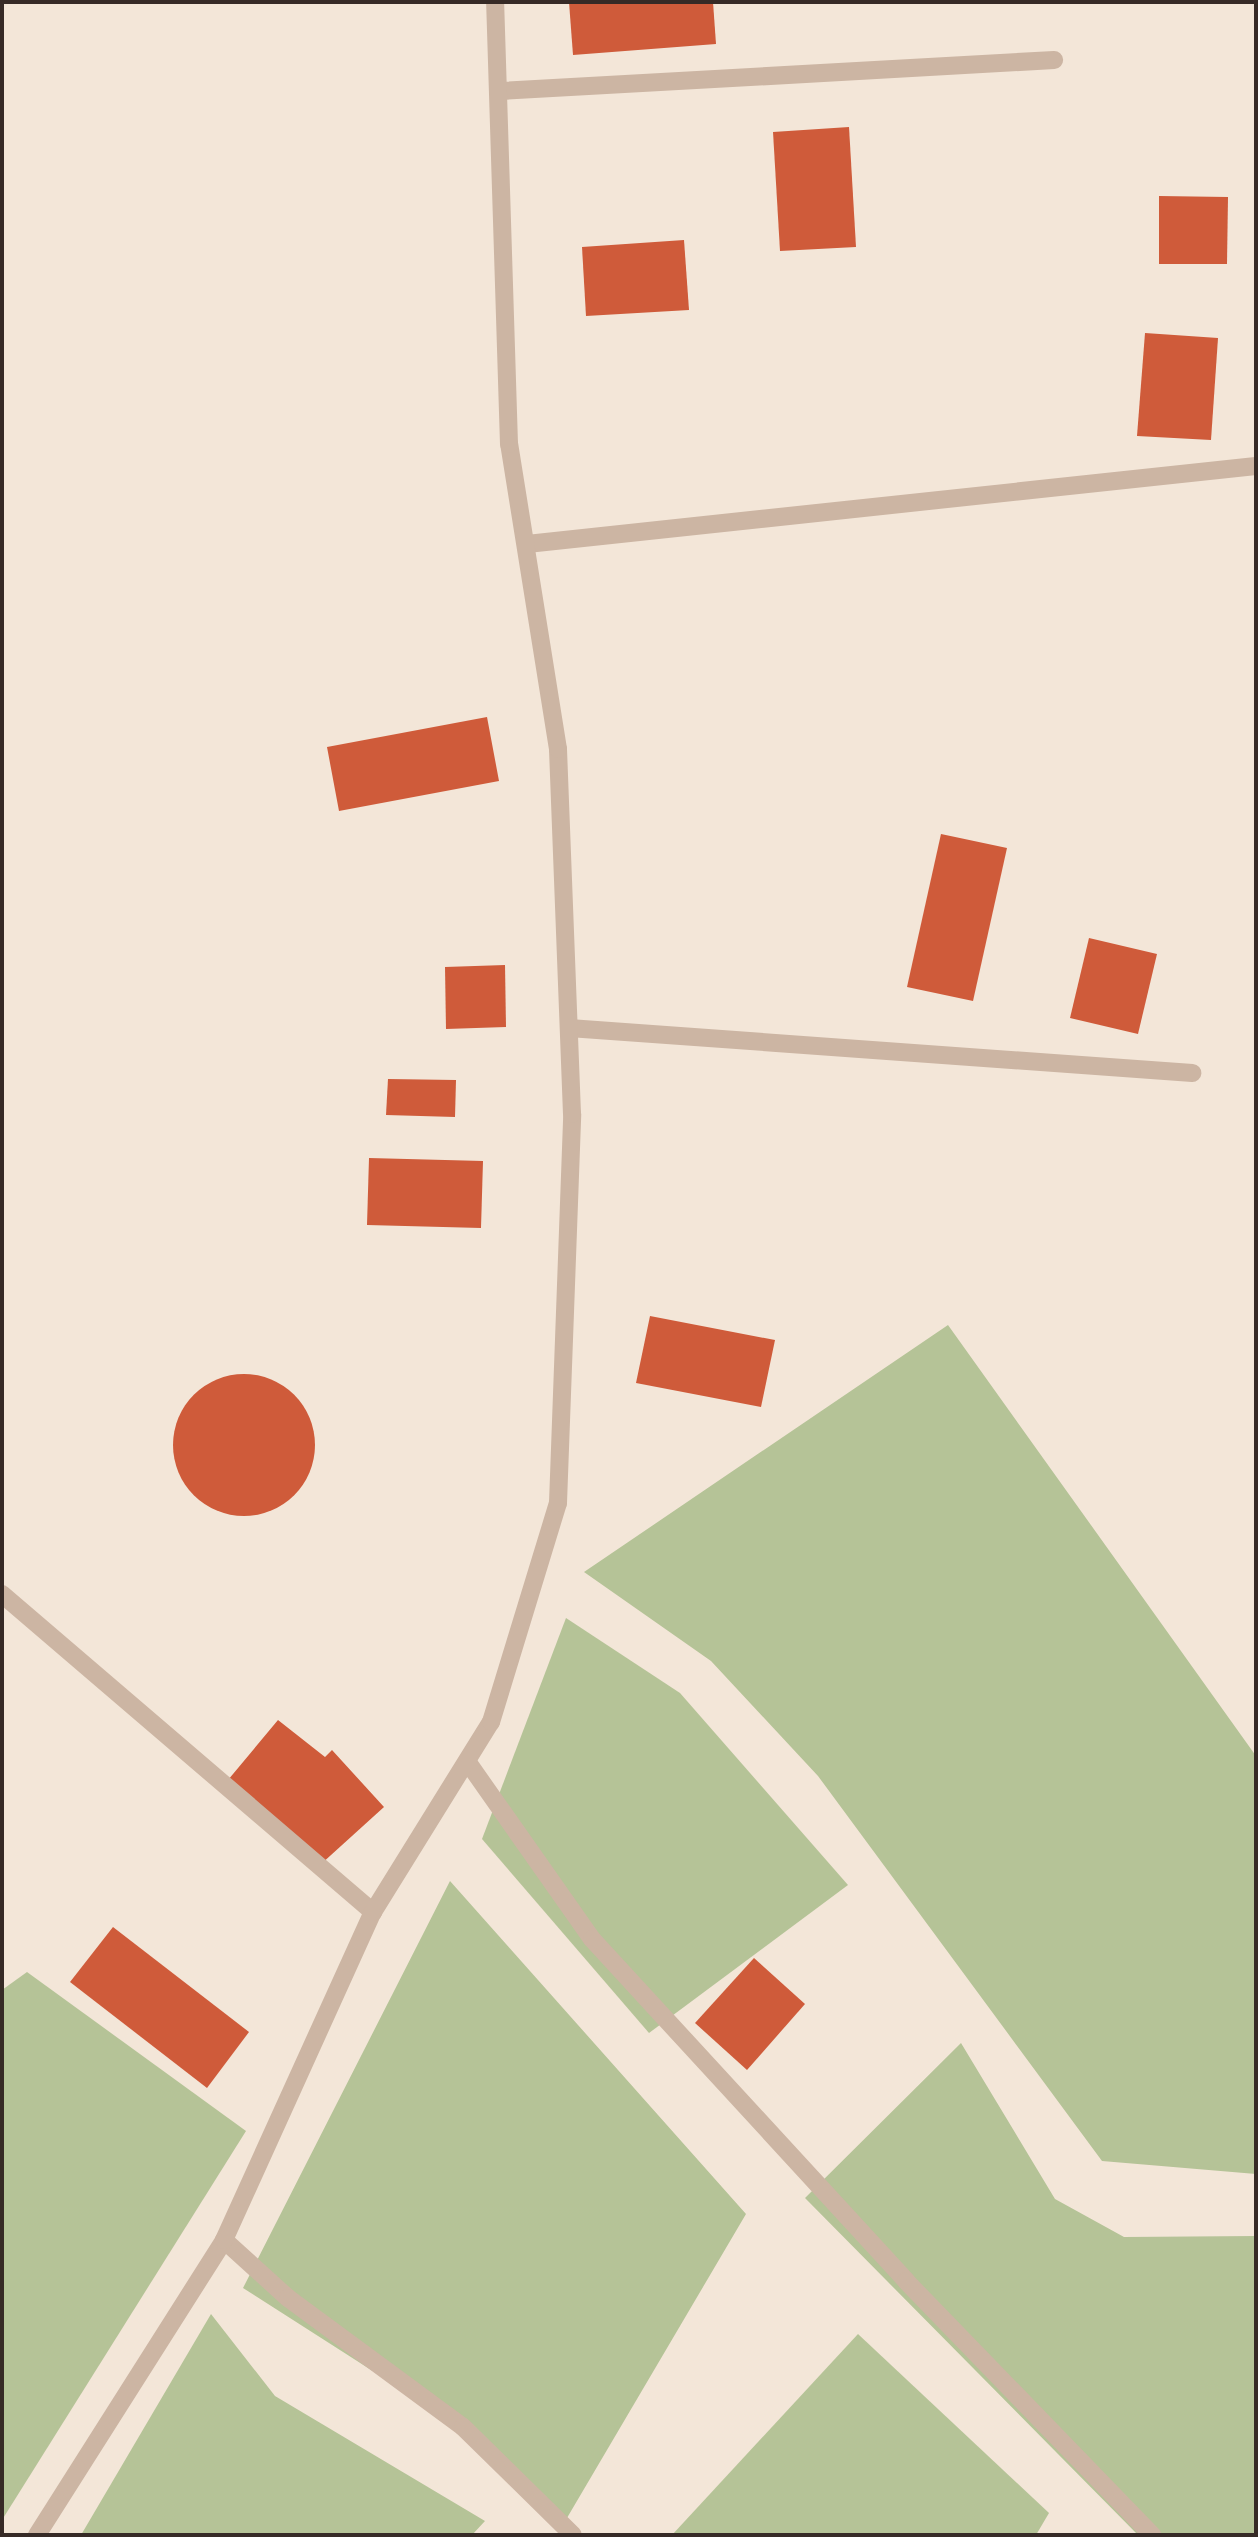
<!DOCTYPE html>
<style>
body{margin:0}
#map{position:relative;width:1258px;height:2537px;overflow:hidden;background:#f3e6d8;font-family:Montserrat,sans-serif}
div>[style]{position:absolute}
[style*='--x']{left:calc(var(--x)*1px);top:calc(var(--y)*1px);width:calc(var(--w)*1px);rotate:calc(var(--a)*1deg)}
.green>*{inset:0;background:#b5c397}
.building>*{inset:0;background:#cf5b3a}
.round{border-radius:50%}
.minor>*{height:18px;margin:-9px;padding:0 9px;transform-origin:9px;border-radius:9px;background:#ccb5a3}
span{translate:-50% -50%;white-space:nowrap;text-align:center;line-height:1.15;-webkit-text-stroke:6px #faf0e4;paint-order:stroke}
.frame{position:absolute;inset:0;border:4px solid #362a26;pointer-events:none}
</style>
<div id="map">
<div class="green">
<i style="clip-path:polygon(948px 1325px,1256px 1756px,1256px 2174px,1102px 2161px,818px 1776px,711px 1661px,584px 1572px)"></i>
<i style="clip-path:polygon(566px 1618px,680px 1693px,848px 1885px,649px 2033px,482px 1839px)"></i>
<i style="clip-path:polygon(450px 1881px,746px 2214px,564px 2523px,443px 2416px,243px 2288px)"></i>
<i style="clip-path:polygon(27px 1972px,246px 2131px,2px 2520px,2px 1990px)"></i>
<i style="clip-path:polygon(961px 2043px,1055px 2199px,1124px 2237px,1256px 2236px,1256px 2535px,1138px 2535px,805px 2198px)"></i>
<i style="clip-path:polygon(211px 2314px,275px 2396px,485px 2521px,472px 2535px,81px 2535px)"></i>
<i style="clip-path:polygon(858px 2334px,1049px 2513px,1036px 2535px,672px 2535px)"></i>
</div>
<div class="building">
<i style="clip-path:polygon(569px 2px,713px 2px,716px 44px,573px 55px)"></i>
<i style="clip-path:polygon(849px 127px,856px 247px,780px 251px,773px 132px)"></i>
<i style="clip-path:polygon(1159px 196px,1228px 197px,1227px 264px,1159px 264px)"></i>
<i style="clip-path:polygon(684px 240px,689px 310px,586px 316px,582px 247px)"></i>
<i style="clip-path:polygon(1145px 333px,1218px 338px,1211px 440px,1137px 436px)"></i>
<i style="clip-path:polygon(487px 717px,499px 781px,339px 811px,327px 747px)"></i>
<i style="clip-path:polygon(941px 834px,1007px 848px,973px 1001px,907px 987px)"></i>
<i style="clip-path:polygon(1089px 938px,1157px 954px,1138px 1034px,1070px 1018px)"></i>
<i style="clip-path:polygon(505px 965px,506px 1027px,446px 1029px,445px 967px)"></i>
<i style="clip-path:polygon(388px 1079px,456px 1080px,455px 1117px,386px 1115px)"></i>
<i style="clip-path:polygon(369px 1158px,483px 1161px,481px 1228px,367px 1225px)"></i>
<i style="clip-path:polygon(650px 1316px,775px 1340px,761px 1407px,636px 1383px)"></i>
<i class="round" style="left:173px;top:1374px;width:142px;height:142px"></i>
<i style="clip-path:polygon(278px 1720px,325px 1757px,332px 1750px,384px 1807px,320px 1865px,228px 1780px)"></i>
<i style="clip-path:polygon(113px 1927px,249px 2032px,207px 2088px,70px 1982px)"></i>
<i style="clip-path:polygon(754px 1958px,805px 2004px,747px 2070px,695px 2023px)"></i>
</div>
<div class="minor">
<i style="--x:501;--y:91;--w:554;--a:-3.21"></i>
<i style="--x:527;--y:544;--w:733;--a:-6.11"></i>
<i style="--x:569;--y:1028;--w:625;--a:4.13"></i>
<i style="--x:2;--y:1594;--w:489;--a:40.6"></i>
<i style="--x:469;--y:1764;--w:214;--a:54.9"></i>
<i style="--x:592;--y:1939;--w:464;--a:47.4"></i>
<i style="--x:906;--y:2281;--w:354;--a:45.9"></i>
<i style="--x:224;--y:2240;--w:86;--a:42.2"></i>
<i style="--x:288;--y:2298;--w:217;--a:36.4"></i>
<i style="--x:463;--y:2427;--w:154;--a:44.5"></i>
<i style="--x:37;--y:2535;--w:349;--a:-57.6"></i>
<i style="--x:224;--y:2240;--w:360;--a:-65.6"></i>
<i style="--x:373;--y:1912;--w:224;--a:-58.2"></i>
<i style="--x:491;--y:1722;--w:229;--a:-73"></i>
<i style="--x:558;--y:1503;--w:389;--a:-87.9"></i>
<i style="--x:572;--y:1114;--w:365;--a:-92.2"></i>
<i style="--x:558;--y:749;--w:309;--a:-99.1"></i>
<i style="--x:509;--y:444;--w:442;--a:-91.8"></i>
</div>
<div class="frame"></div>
</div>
